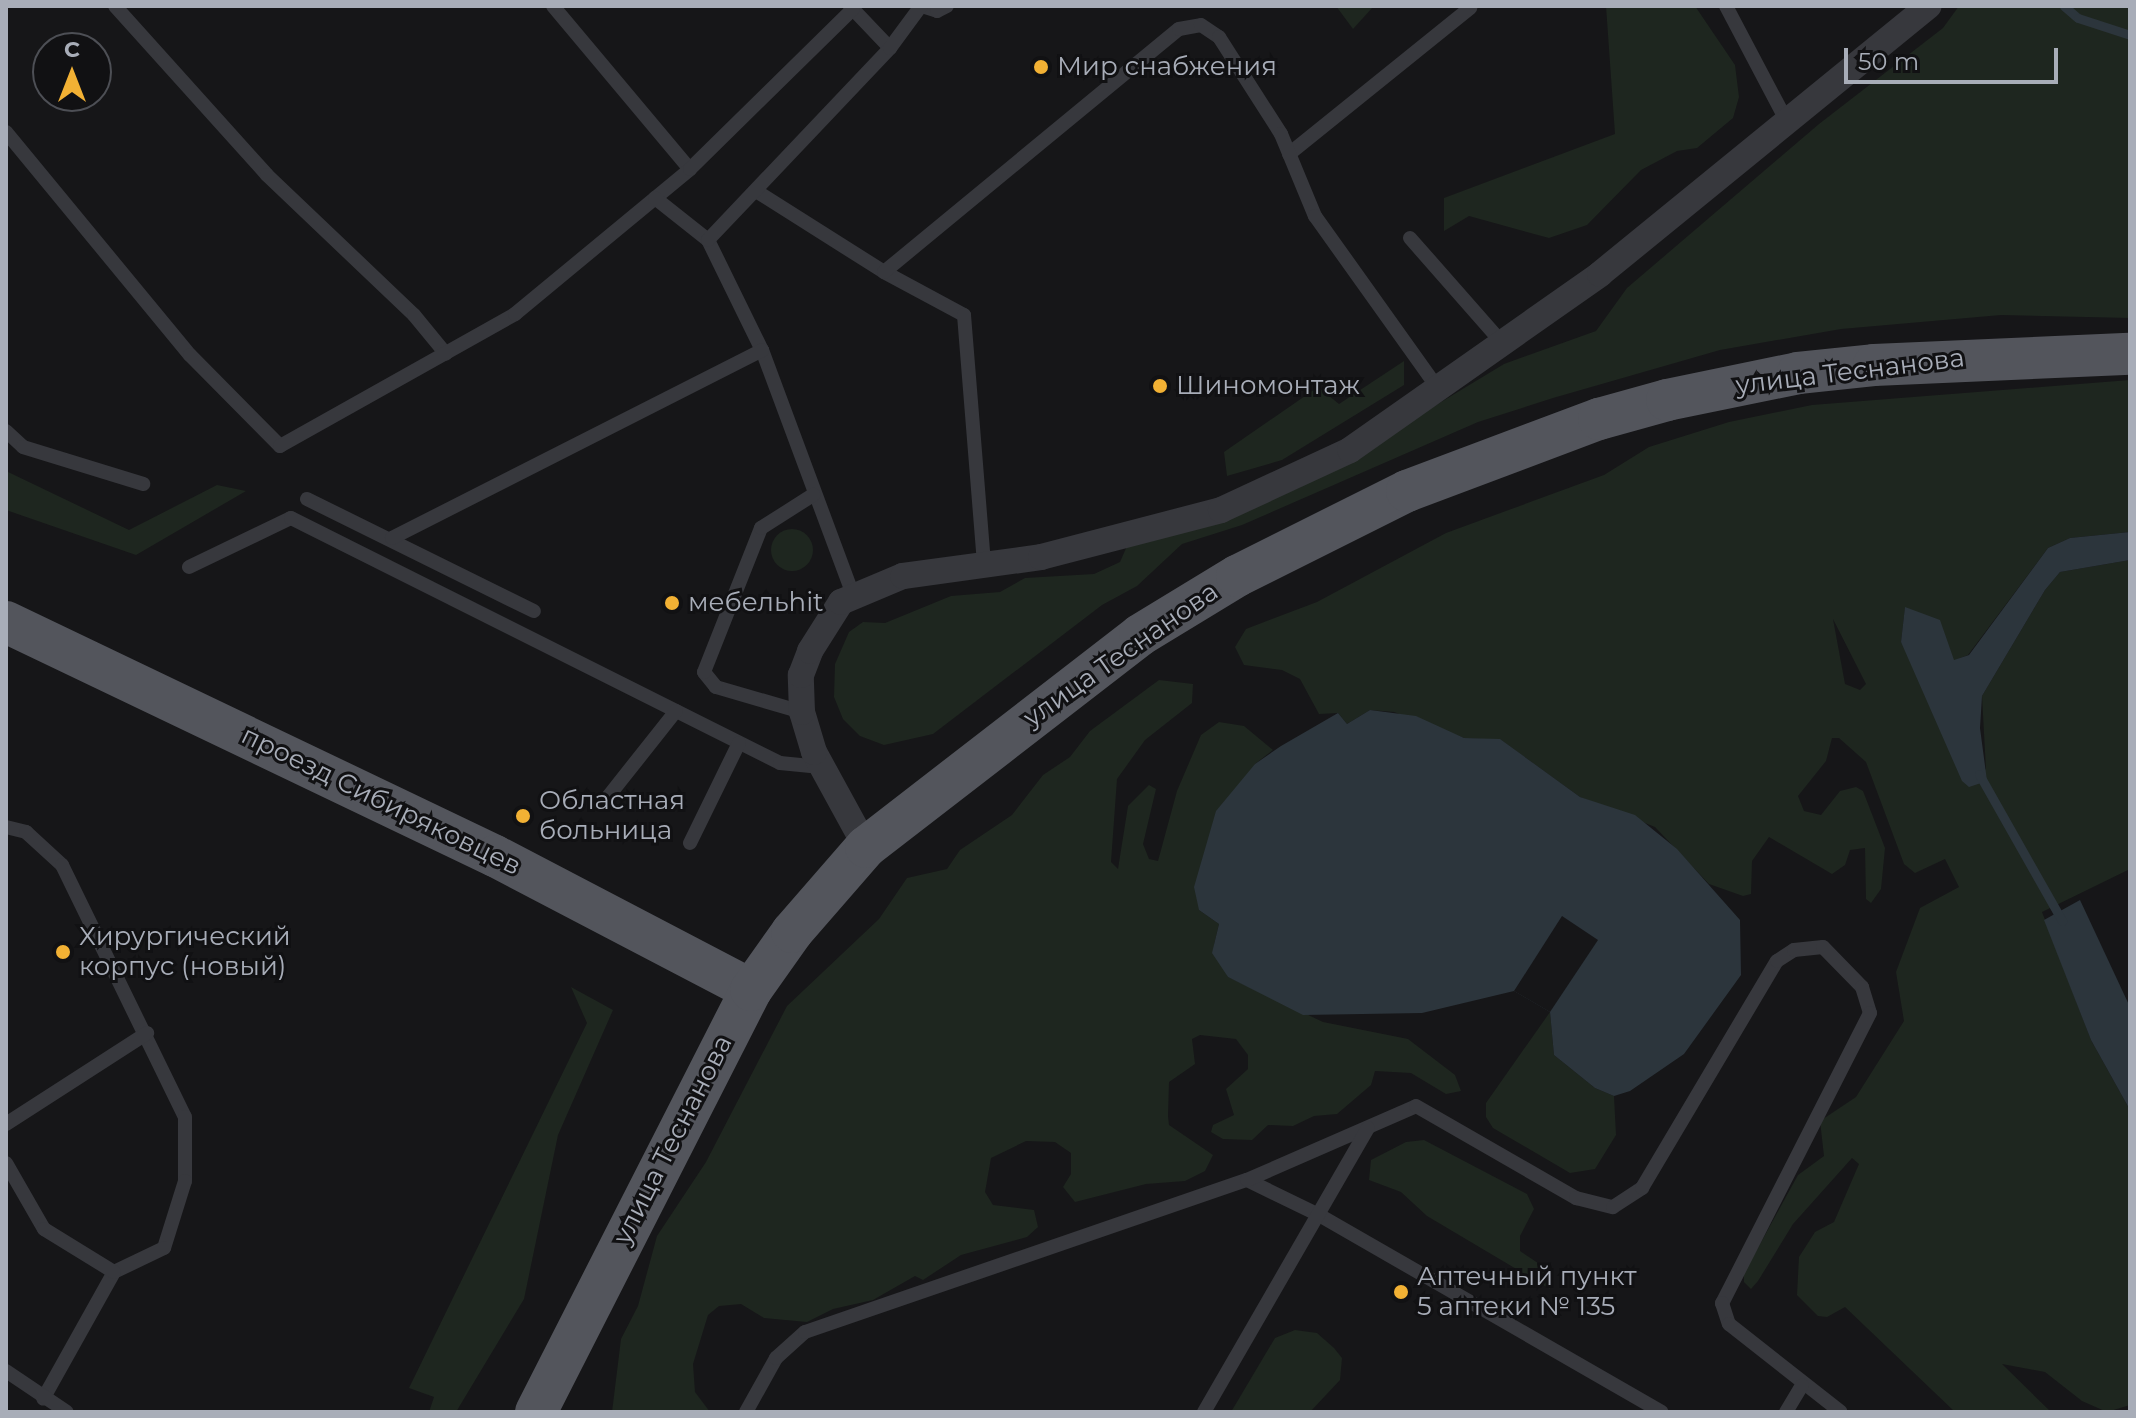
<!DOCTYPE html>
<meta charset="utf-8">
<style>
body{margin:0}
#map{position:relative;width:2136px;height:1418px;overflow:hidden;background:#161618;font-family:Montserrat,sans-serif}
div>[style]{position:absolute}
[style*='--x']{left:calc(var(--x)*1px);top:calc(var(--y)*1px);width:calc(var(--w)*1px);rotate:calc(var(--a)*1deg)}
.green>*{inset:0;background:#1e261f}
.round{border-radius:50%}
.water>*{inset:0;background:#2c353c}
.pier>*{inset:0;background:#161618}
.stream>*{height:9px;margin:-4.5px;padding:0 4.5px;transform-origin:4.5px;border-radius:4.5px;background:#2c353c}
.service>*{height:14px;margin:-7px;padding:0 7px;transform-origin:7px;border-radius:7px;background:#37383d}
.minor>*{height:26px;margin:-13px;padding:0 13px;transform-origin:13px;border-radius:13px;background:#37383d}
.primary>*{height:42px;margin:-21px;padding:0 21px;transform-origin:21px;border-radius:21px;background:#53555c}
.dots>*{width:22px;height:22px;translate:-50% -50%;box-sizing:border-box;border:4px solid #111113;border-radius:50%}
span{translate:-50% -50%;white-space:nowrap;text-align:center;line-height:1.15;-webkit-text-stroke:6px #111113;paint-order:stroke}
.poi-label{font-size:26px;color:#a8adb8}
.left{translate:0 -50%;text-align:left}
.street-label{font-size:26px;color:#a8adb8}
.frame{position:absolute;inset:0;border:8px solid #a8adb8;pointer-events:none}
.north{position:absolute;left:32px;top:32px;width:80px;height:80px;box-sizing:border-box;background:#111113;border:2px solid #4d4f55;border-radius:50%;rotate:0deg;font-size:22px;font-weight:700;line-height:32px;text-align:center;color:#a8adb8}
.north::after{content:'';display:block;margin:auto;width:28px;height:36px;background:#f2b134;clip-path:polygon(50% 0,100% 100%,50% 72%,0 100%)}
.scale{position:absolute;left:1844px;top:48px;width:214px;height:36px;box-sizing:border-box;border:4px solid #a8adb8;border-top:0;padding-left:10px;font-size:24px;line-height:28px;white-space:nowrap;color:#a8adb8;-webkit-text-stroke:6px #111113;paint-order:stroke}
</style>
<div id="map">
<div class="green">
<i style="clip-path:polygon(1336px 6px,1372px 6px,1373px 7px,1353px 29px)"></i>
<i style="clip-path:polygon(1606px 6px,1695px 6px,1735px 65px,1739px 97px,1733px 118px,1697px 148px,1677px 151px,1641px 170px,1587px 225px,1549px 238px,1469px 216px,1444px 231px,1444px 198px,1615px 134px)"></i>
<i style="clip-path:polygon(1959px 6px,2130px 6px,2130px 318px,2001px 315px,1841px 329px,1720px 350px,1553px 398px,1478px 422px,1242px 525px,1182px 544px,1137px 586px,1102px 605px,933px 734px,884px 745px,860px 736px,843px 719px,834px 697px,835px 664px,849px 632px,863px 622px,885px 623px,951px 596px,1000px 592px,1025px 578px,1094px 574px,1120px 562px,1127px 546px,1299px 488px,1504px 364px,1596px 331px,1627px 288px,1819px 124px,1943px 28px)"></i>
<i style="clip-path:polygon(1404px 361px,1404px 385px,1282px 460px,1227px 476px,1224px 452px,1318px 387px,1339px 404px)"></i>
<i style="clip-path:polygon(evenodd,2130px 380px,2130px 532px,2070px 538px,2048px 548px,1968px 655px,1953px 661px,1905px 608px,1901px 642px,1986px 770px,1982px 696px,2045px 590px,2060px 572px,2130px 560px,2130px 869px,2042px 912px,2091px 1040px,2130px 1110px,2130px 1405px,2107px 1412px,2082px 1401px,2045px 1372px,2002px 1364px,2051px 1412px,1955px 1412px,1845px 1307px,1827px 1317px,1818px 1316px,1797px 1295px,1799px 1257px,1815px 1232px,1834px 1222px,1859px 1164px,1852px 1158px,1793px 1224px,1758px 1281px,1751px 1289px,1744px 1282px,1744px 1273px,1798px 1175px,1824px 1156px,1820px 1121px,1856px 1097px,1904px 1021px,1896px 972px,1920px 908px,1959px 887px,1945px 859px,1915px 873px,1904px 864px,1866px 762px,1839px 738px,1832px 738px,1826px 761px,1798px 796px,1804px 811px,1821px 815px,1840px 791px,1856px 787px,1863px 791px,1885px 848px,1881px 889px,1871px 903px,1866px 899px,1865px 848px,1850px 850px,1845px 865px,1832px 874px,1769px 837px,1752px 861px,1751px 894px,1743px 896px,1709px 884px,1655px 827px,1580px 797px,1501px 740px,1464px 738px,1394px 712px,1370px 710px,1347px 724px,1338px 713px,1319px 714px,1300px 679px,1282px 670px,1244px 665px,1235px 647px,1246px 629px,1317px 602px,1446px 533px,1604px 475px,1649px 447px,1729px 422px,1812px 405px,2130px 380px,1833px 619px,1866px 684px,1860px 690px,1845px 684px,1833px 619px)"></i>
<i style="clip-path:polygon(6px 471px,129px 530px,217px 485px,246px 491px,136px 555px,6px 510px)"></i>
<i class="round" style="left:771px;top:529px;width:42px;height:42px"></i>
<i style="clip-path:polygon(1159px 680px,1193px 684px,1192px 703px,1145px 740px,1117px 779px,1111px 862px,1118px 869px,1128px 806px,1149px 785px,1156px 789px,1143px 844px,1149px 859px,1158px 861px,1177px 791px,1201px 735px,1219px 722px,1244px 726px,1273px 750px,1255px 764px,1199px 910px,1219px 924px,1214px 945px,1228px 977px,1323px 1022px,1408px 1039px,1455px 1075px,1461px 1091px,1446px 1094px,1411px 1073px,1375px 1071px,1371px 1085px,1337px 1114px,1314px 1116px,1293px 1126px,1268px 1125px,1252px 1140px,1223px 1139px,1211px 1132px,1213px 1125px,1234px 1115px,1226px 1089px,1248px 1069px,1248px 1055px,1236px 1039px,1200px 1035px,1192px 1039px,1195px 1064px,1169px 1082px,1168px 1116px,1169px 1125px,1213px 1155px,1205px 1171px,1185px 1181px,1146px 1184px,1075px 1202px,1063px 1187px,1071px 1174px,1071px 1153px,1055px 1142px,1026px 1141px,991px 1158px,985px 1192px,993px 1205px,1034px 1210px,1038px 1227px,1027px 1237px,961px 1255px,923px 1280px,915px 1276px,873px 1300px,833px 1309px,807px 1322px,764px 1318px,741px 1304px,719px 1306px,708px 1315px,693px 1364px,695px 1392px,710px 1412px,612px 1412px,621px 1339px,638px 1306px,657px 1236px,706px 1162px,787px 1006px,879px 919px,907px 878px,947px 869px,960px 850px,1012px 815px,1043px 775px,1070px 757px,1090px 731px)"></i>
<i style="clip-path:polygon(571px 987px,613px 1010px,558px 1135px,524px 1299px,456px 1412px,429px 1412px,434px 1397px,409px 1388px,587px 1023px)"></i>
<i style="clip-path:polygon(1550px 1012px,1554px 1055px,1595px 1088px,1614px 1096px,1616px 1135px,1595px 1169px,1570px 1173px,1493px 1128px,1486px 1117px,1486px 1103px)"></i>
<i style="clip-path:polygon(1424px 1140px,1527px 1194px,1534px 1209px,1520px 1236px,1520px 1251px,1541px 1265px,1550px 1289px,1427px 1216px,1401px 1192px,1369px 1180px,1371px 1160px,1406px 1142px)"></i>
<i style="clip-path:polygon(1295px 1330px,1317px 1333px,1334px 1348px,1342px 1358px,1340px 1380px,1310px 1412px,1231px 1412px,1275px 1338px)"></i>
</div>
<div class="water">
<i style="clip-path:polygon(2130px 532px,2130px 560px,2060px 572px,2045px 590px,1982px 696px,1980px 728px,1987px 781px,1969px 787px,1962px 781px,1901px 642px,1905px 607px,1940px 620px,1954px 660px,1969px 655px,2048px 548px,2070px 538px)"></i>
<i style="clip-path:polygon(1370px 710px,1416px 716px,1464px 738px,1500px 739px,1580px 797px,1635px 815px,1677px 849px,1740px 920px,1741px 975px,1684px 1054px,1630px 1091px,1614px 1096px,1595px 1088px,1554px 1055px,1550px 1012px,1514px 991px,1422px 1013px,1303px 1015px,1228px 977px,1212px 953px,1219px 924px,1199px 910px,1194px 887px,1216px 811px,1255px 764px,1281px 746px,1338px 713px,1347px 724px)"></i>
<i style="clip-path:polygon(2080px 900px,2130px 1007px,2130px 1110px,2091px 1040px,2044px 920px)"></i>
</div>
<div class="pier">
<i style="clip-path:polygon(1562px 916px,1598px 940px,1550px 1012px,1514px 991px)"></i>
</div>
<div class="stream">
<i style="--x:2064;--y:6;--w:18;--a:41"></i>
<i style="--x:2078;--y:18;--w:55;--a:18.1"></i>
<i style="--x:1979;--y:774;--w:169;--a:60.5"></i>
</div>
<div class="service">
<i style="--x:115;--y:6;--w:227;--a:48"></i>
<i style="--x:267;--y:175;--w:203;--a:43.6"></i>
<i style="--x:414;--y:315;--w:50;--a:50.6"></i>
<i style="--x:553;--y:6;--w:213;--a:50"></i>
<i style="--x:850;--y:6;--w:58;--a:46.4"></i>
<i style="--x:922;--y:6;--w:16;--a:18"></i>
<i style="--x:937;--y:11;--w:11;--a:-27"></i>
<i style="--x:1726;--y:6;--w:129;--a:62.2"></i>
<i style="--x:6;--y:132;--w:289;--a:50.5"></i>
<i style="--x:190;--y:355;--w:128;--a:45.3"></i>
<i style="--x:280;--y:446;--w:270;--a:-29.3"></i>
<i style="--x:515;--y:314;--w:227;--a:-39.6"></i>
<i style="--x:690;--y:169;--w:228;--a:-44.5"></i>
<i style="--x:1289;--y:154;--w:233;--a:-38.9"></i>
<i style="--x:756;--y:191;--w:151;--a:32.3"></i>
<i style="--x:884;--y:272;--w:91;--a:28.3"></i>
<i style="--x:964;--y:315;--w:248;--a:85.4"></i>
<i style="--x:655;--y:198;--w:68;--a:38.4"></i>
<i style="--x:708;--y:240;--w:123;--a:63.9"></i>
<i style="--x:762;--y:350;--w:261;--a:69.6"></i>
<i style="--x:1410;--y:238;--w:141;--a:48.7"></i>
<i style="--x:708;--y:240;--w:265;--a:-46.5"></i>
<i style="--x:890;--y:48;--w:52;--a:-53.6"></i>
<i style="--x:884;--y:272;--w:382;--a:-39.5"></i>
<i style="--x:1179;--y:29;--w:22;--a:-10"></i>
<i style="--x:1201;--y:25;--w:22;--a:34"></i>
<i style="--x:1219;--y:37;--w:115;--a:57.4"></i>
<i style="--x:1281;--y:134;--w:89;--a:67.5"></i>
<i style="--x:1315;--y:216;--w:214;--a:54.5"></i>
<i style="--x:6;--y:431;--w:23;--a:43"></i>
<i style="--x:23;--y:447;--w:126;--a:17.1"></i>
<i style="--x:307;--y:499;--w:253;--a:26.3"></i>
<i style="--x:392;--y:538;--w:415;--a:-26.9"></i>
<i style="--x:189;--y:567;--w:113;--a:-25.7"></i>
<i style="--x:291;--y:518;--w:547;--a:26.61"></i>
<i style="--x:780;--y:763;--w:41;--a:5.6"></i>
<i style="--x:802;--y:712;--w:90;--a:-163.8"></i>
<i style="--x:716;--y:687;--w:19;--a:-129"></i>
<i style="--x:704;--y:672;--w:155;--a:-68.4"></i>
<i style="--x:761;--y:528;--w:62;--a:-32.4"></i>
<i style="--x:607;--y:798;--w:111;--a:-51.6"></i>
<i style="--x:6;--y:827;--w:21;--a:14"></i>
<i style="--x:26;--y:832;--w:49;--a:42.5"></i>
<i style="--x:62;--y:865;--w:280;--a:64"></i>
<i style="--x:185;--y:1117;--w:64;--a:90"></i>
<i style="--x:185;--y:1181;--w:70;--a:107.4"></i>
<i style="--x:164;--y:1248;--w:55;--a:154.4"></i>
<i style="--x:114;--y:1272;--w:145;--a:119.2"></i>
<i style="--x:690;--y:843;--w:111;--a:-63.9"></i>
<i style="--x:6;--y:1124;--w:168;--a:-32.8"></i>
<i style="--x:6;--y:1163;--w:76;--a:60.1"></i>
<i style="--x:44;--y:1229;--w:82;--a:31.6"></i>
<i style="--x:1247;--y:1180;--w:80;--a:25.9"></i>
<i style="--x:1319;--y:1215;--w:395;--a:29.9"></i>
<i style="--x:6;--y:1371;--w:73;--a:33.9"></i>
<i style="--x:746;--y:1412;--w:62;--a:-60.9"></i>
<i style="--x:776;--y:1358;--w:39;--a:-42"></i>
<i style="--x:805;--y:1332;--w:467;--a:-19"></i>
<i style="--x:1247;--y:1180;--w:184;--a:-23.6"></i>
<i style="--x:1416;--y:1106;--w:185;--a:29.9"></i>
<i style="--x:1576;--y:1198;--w:38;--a:14"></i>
<i style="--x:1613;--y:1207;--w:35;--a:-33"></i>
<i style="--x:1642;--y:1188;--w:264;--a:-59.3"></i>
<i style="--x:1777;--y:961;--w:20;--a:-33"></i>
<i style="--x:1794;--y:950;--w:29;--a:-6"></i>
<i style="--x:1823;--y:947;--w:56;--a:45.7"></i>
<i style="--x:1862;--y:987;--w:27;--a:73"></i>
<i style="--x:1870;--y:1013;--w:326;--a:117"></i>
<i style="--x:1722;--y:1303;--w:22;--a:72"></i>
<i style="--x:1729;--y:1324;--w:142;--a:38.2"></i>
<i style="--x:1204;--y:1412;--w:328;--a:-60"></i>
<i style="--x:1786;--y:1412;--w:31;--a:-59"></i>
</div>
<div class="minor">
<i style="--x:866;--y:847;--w:108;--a:-118.7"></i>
<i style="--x:814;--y:752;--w:42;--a:-106.7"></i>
<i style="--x:802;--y:712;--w:37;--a:-92"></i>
<i style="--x:801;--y:675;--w:26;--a:-69"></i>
<i style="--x:810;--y:651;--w:58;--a:-57.7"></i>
<i style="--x:841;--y:602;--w:67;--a:-22.8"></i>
<i style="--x:903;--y:576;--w:139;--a:-7.8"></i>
<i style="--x:1041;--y:557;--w:186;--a:-14.6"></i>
<i style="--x:1221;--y:510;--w:142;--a:-24.9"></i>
<i style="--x:1350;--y:450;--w:306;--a:-35.1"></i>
<i style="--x:1600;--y:274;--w:424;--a:-39.2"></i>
</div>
<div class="primary">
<i style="--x:6;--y:622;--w:542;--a:25.57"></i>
<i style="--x:495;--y:856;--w:289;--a:27.6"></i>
<i style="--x:536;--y:1412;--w:474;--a:-63"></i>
<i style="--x:751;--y:990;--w:71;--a:-54.7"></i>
<i style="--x:792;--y:932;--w:113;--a:-49"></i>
<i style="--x:866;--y:847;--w:346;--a:-37.7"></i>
<i style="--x:1140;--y:635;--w:114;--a:-31.3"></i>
<i style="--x:1237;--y:576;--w:190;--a:-26.6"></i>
<i style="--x:1407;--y:491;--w:205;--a:-20.6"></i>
<i style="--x:1599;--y:419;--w:71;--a:-15.6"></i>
<i style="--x:1667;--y:400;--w:134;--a:-11.6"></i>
<i style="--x:1798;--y:373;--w:76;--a:-6"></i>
<i style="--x:1874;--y:365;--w:256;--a:-2.5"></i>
</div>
<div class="dots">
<i style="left:1041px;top:67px;background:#f2b134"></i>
<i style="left:1160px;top:386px;background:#f2b134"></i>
<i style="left:672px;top:603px;background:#f2b134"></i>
<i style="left:523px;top:816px;background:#f2b134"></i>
<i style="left:63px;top:952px;background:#f2b134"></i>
<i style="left:1401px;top:1292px;background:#f2b134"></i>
</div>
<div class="poi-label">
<span class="left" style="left:1057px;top:67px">Мир снабжения</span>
<span class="left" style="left:1176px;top:386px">Шиномонтаж</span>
<span class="left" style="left:688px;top:603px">мебельhit</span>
<span class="left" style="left:539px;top:816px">Областная<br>больница</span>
<span class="left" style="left:79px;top:952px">Хирургический<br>корпус (новый)</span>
<span class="left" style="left:1417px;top:1292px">Аптечный пункт<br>5 аптеки № 135</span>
</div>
<div class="street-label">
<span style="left:1850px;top:372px;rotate:-7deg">улица Теснанова</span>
<span style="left:1121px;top:655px;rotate:-35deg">улица Теснанова</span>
<span style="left:381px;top:801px;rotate:26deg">проезд Сибиряковцев</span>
<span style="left:673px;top:1140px;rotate:-63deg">улица Теснанова</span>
</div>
<div class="frame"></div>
<div class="north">С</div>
<div class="scale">50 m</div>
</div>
